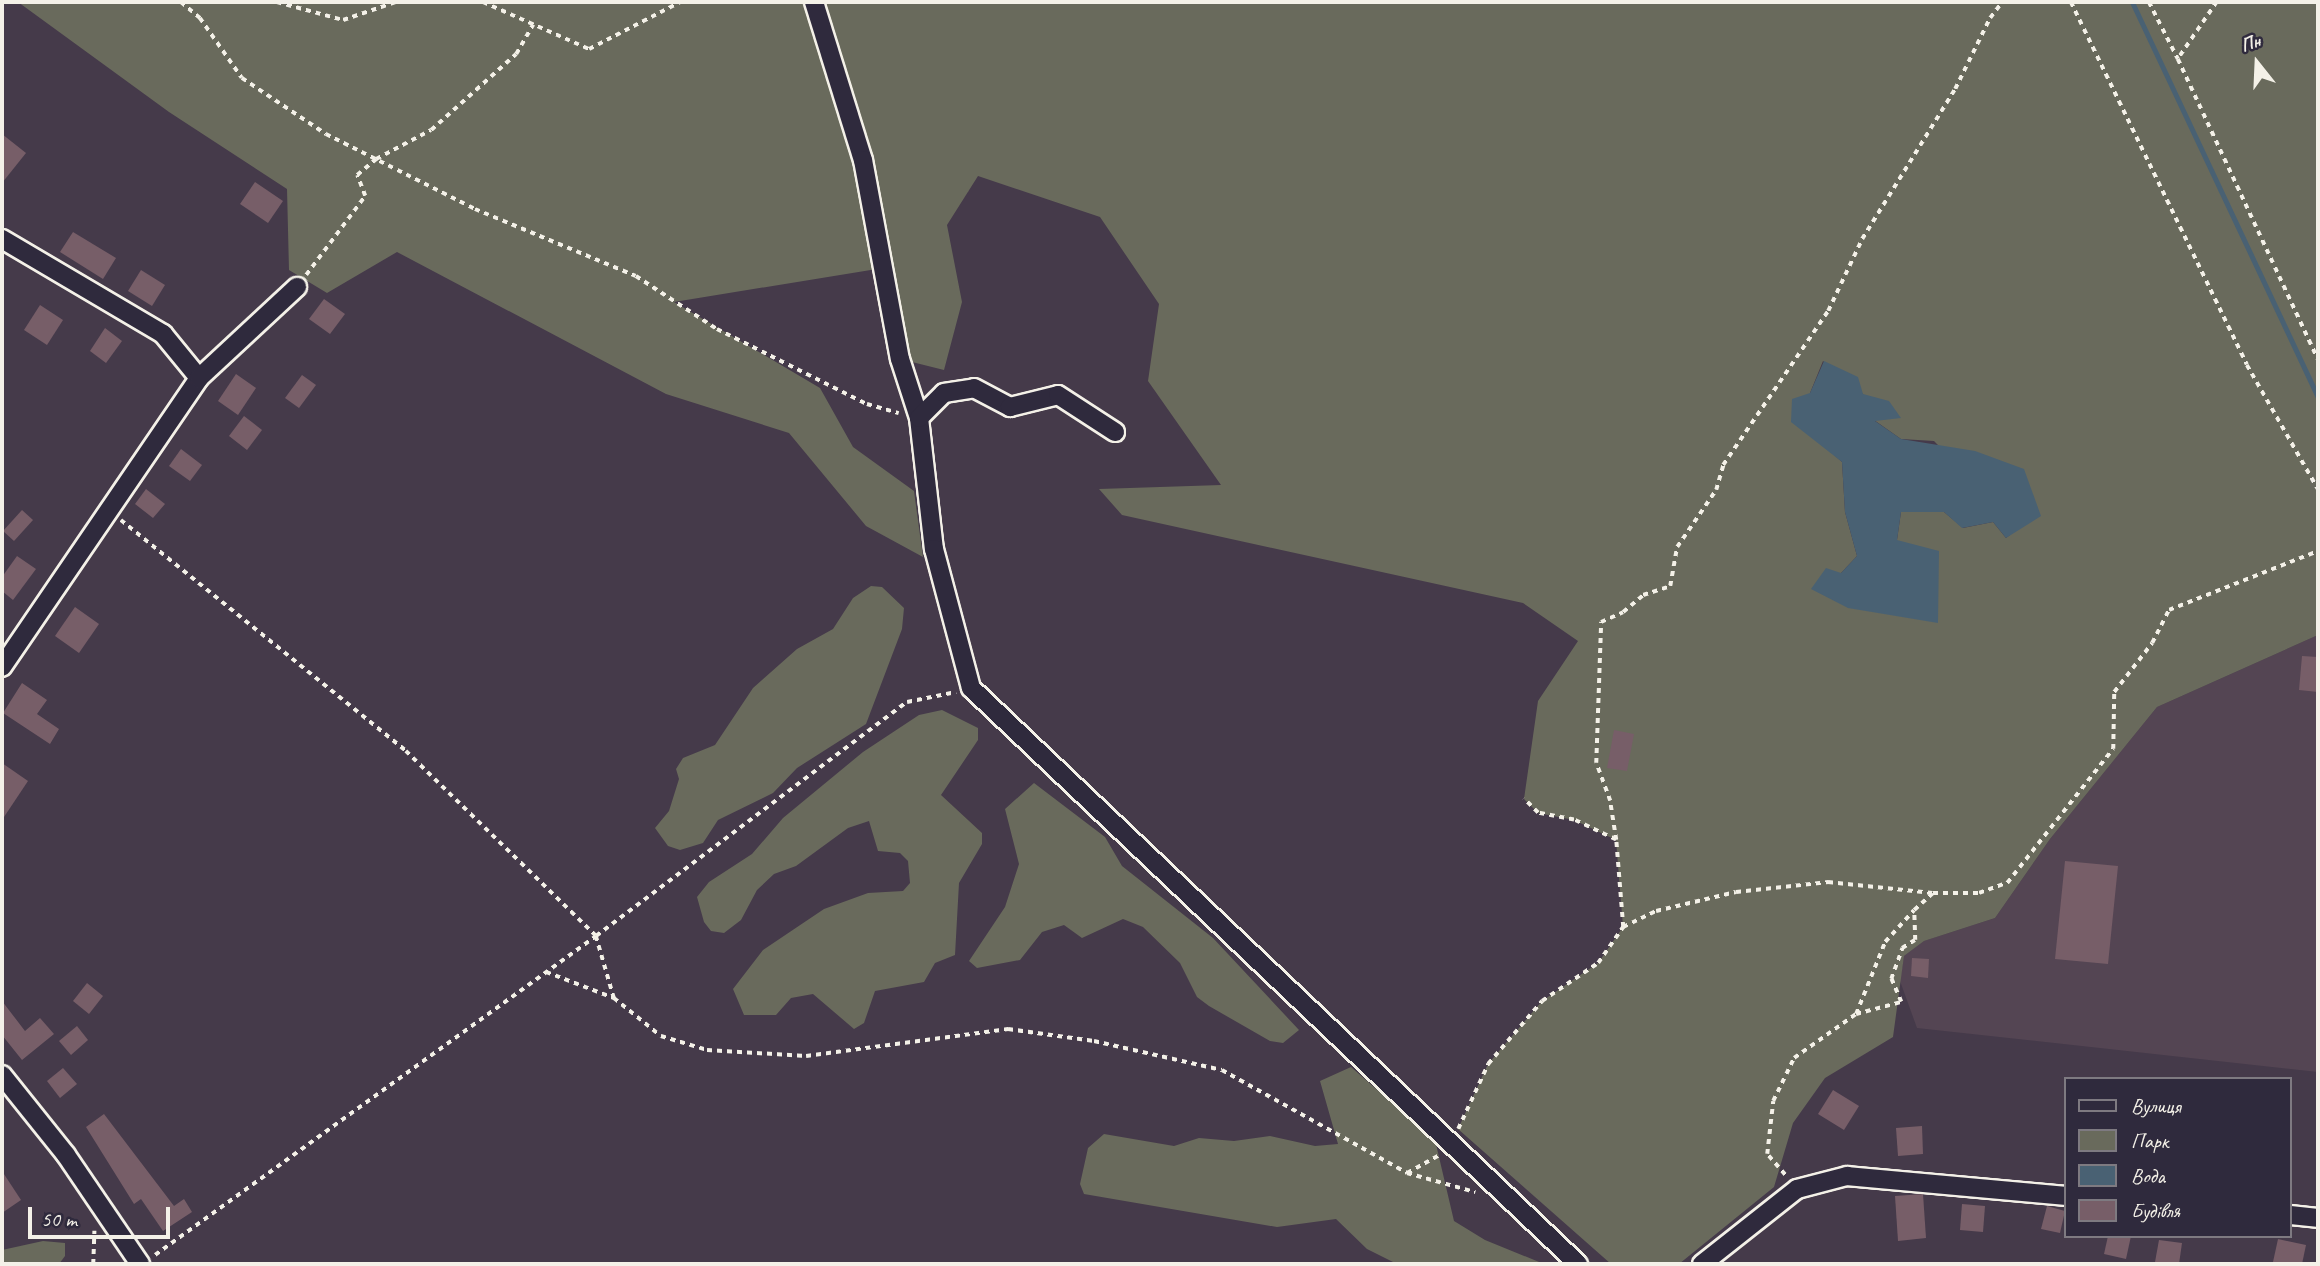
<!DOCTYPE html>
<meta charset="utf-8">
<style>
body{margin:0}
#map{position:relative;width:2320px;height:1266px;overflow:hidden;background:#453a4a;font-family:Caveat,sans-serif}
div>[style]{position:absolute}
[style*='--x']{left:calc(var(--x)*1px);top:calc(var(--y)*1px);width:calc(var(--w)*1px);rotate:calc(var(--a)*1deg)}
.built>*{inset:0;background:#544553}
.green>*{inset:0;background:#696a5c}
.water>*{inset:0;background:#496173}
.stream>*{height:5px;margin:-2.5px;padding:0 2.5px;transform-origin:2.5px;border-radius:2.5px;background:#496173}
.building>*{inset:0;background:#775e68}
.path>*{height:3.5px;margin-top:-1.75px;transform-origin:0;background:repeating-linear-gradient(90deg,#f4f1e8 0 5px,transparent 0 10px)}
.roads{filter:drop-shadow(2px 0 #f4f1e8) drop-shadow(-2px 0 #f4f1e8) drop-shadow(0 2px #f4f1e8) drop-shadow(0 -2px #f4f1e8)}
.minor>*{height:18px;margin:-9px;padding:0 9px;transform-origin:9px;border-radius:9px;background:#2f2a3d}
span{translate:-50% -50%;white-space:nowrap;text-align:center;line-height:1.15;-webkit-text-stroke:6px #2f2a3d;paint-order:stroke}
.frame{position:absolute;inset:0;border:4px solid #f4f1e8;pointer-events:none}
.legend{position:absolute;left:2064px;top:1077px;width:228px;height:161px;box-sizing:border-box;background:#2f2a3d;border:2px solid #7e7a81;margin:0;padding:9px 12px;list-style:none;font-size:21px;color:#f4f1e8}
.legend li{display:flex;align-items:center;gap:14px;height:35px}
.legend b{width:35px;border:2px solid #7e7a81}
.north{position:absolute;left:2222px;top:28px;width:70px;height:70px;-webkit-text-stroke:5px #2f2a3d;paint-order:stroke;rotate:342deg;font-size:19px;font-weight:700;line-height:28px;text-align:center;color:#f4f1e8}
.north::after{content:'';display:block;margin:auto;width:24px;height:32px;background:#f4f1e8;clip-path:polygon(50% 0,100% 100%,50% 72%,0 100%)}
.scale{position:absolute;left:28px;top:1207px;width:142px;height:32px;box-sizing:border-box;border:4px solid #f4f1e8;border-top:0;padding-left:9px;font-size:21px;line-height:24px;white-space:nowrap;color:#f4f1e8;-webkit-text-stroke:5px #2f2a3d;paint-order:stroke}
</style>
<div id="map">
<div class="built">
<i style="clip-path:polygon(2318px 635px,2318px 1072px,1917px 1028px,1900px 981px,1904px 956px,1924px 941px,1995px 918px,2050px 839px,2157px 707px)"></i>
</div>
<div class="green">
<i style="clip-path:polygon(evenodd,18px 2px,2318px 2px,2318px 635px,2157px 707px,2050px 839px,1995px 918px,1924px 941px,1904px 956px,1893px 1037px,1825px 1078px,1793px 1123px,1774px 1187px,1679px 1264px,1611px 1264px,1458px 1129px,1488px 1064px,1542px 1001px,1598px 963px,1623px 927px,1616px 840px,1574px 820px,1538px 813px,1524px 799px,1538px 701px,1578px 641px,1523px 603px,1122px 515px,1099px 489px,1221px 485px,1148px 381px,1159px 304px,1100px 217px,978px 176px,947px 225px,962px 302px,944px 370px,900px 359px,883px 268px,674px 302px,820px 388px,853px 447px,914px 491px,923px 557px,866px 526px,789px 433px,666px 394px,397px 252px,327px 293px,289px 270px,287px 189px,169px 112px,18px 2px,1823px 361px,1863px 394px,1874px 420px,1901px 439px,1934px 441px,2019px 528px,2006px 538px,1993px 522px,1963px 528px,1944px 512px,1901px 512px,1897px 540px,1848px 608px,1841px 573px,1857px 556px,1845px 512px,1842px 462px,1805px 429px,1810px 393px,1823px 361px)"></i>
<i style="clip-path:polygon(871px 586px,882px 587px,904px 608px,902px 629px,866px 724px,797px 768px,773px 793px,718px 820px,703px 843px,680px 850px,668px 846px,655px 828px,669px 811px,679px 779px,676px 769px,683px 758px,715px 745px,753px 688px,797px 649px,833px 629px,853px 598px)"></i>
<i style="clip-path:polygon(942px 710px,978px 728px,978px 740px,941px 795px,982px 833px,982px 844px,959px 883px,955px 955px,935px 963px,924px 982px,875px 991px,864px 1023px,854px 1029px,813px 994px,791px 998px,776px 1015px,744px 1015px,733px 989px,763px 950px,824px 909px,868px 893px,903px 891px,910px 883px,908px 861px,900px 853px,878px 851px,869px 821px,848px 828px,796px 866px,774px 874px,757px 890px,741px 920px,724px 933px,711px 931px,704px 922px,697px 897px,709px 882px,752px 854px,783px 818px,863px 752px,919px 715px)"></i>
<i style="clip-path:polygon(1034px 783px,1105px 837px,1122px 866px,1213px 938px,1299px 1030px,1283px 1043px,1270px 1041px,1209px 1006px,1197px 997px,1180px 963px,1143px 927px,1123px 919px,1082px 938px,1064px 925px,1042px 932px,1020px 960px,977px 968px,969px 961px,1005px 907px,1019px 864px,1005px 809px)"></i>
<i style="clip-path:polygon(1351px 1067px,1435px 1140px,1454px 1221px,1485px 1240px,1544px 1264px,1397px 1264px,1367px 1249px,1336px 1219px,1277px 1227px,1084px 1194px,1080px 1184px,1088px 1148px,1104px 1134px,1174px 1146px,1199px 1138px,1234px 1141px,1270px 1136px,1315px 1146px,1338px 1144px,1320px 1081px)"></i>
<i style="clip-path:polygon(43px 1241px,65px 1243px,65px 1256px,59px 1264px,2px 1264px,2px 1250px)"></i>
</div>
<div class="water">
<i style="clip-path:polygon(1824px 361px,1858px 377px,1863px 394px,1889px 401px,1901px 418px,1875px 421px,1901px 439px,1975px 451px,2024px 469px,2041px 516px,2006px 538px,1993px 522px,1962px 528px,1944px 512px,1901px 512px,1897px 540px,1939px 551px,1938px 623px,1848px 608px,1811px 589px,1826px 568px,1841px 573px,1857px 556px,1845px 512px,1842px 462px,1791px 422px,1792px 399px,1810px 393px)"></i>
</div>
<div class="stream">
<i style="--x:2132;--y:2;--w:438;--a:64.8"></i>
</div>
<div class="building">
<i style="clip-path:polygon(2px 134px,26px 153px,2px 183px)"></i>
<i style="clip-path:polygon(255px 182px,283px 201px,268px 223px,240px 204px)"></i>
<i style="clip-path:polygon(73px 232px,116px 258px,103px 279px,60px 252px)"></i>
<i style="clip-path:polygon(141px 270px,165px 285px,152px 306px,128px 291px)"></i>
<i style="clip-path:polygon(324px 299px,345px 314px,330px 334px,309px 319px)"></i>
<i style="clip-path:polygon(40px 305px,63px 320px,47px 345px,24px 330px)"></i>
<i style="clip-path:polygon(105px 328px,122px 341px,106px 363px,90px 351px)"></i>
<i style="clip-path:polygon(236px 374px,256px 388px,238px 415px,218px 401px)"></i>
<i style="clip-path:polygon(302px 375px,316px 385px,299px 408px,285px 398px)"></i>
<i style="clip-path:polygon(244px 416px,262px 430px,247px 450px,229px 436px)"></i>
<i style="clip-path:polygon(181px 449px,202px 465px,190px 481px,169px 466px)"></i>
<i style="clip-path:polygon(146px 489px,165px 504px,153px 518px,135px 504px)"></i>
<i style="clip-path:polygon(22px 510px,33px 520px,14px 541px,3px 531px)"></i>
<i style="clip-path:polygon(17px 556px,36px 569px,13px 600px,2px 591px,2px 577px)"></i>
<i style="clip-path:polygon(75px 607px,99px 624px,79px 653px,55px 636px)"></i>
<i style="clip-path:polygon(2302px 656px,2318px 657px,2318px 692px,2299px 690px)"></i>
<i style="clip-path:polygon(22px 683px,47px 700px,37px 714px,59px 729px,50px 744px,3px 713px)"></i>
<i style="clip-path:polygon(1614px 730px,1634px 734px,1627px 771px,1607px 768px)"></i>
<i style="clip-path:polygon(2px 763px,28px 781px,2px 820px)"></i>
<i style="clip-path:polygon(2065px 861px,2118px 866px,2108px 964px,2055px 959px)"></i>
<i style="clip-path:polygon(1912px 958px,1929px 959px,1928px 978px,1911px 976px)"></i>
<i style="clip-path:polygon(87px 983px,103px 996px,89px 1014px,73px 1001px)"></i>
<i style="clip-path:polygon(2px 1001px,25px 1031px,40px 1018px,54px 1034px,22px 1060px,2px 1035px)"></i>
<i style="clip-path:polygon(77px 1026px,88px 1040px,71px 1055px,59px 1041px)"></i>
<i style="clip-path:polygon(63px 1068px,77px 1084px,60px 1098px,47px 1081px)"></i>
<i style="clip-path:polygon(1833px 1090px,1859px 1106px,1844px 1130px,1818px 1114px)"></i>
<i style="clip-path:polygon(104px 1114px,174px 1206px,184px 1199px,192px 1212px,163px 1231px,141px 1199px,134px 1204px,86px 1127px)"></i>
<i style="clip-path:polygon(1922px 1126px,1923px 1154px,1898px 1156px,1896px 1128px)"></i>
<i style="clip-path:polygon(2px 1171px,21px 1200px,2px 1213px)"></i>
<i style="clip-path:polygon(1923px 1194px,1926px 1238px,1898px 1241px,1895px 1196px)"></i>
<i style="clip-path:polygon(1962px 1204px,1985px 1206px,1983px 1232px,1960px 1230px)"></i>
<i style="clip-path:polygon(2047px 1206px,2065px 1211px,2060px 1233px,2041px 1229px)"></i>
<i style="clip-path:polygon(2108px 1236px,2131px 1236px,2126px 1259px,2104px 1254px)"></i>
<i style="clip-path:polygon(2278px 1239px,2306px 1245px,2302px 1264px,2273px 1262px)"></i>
<i style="clip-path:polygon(2159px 1240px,2182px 1243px,2179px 1264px,2155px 1262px)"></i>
</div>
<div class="path">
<i style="--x:181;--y:2;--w:25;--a:40"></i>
<i style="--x:200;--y:18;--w:73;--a:55"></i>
<i style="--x:242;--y:78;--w:101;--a:33.7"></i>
<i style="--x:326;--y:134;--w:167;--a:26.7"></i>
<i style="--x:475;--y:209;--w:174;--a:22.6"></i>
<i style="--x:636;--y:276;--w:97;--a:33.2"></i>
<i style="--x:717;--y:329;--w:168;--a:26.6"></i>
<i style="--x:867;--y:404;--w:33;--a:16"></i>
<i style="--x:277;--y:2;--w:68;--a:15.3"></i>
<i style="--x:343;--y:20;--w:56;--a:-18.8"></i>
<i style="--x:483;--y:2;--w:116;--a:23.9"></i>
<i style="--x:589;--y:49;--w:102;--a:-27.3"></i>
<i style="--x:2071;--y:2;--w:403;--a:64.1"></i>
<i style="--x:2247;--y:365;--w:143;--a:60.2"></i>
<i style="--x:2149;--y:2;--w:64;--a:63"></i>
<i style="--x:2217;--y:2;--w:69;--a:124.4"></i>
<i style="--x:2178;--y:59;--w:331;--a:65"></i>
<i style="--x:306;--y:275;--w:99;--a:-53.2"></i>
<i style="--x:365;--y:196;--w:22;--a:-111"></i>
<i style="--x:357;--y:175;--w:25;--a:-40"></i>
<i style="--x:376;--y:159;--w:62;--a:-27.8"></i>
<i style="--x:431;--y:130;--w:114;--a:-41.8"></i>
<i style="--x:516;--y:54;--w:34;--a:-60"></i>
<i style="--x:121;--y:520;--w:367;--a:39"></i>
<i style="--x:406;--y:751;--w:265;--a:44.2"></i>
<i style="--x:596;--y:936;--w:65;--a:73.8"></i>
<i style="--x:614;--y:998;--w:60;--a:39"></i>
<i style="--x:661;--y:1036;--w:48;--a:16.9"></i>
<i style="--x:707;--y:1050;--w:99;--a:3.5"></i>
<i style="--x:806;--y:1056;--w:204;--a:-7.6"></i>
<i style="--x:1008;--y:1029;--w:87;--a:7.9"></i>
<i style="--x:1094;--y:1041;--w:131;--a:12.8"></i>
<i style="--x:1222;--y:1070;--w:212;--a:29.1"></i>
<i style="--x:1407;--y:1173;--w:71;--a:15.6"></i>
<i style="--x:1616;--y:840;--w:39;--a:-99"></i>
<i style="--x:1610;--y:801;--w:40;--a:-110.2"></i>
<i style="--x:1596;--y:763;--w:141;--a:-88"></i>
<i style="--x:1601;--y:622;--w:24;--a:-24"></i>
<i style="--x:1623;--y:612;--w:26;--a:-40"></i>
<i style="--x:1643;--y:595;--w:28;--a:-18"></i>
<i style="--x:1670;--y:586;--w:40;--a:-80"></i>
<i style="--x:1677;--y:547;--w:69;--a:-55.6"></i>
<i style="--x:1716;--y:490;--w:26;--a:-74"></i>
<i style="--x:1723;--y:465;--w:186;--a:-55.7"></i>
<i style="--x:1828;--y:311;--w:80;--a:-64.7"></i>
<i style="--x:1862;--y:239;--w:176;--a:-58.2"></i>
<i style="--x:1955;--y:89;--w:79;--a:-63.8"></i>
<i style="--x:1990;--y:18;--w:20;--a:-53"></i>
<i style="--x:1623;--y:927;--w:37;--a:-26"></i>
<i style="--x:1656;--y:911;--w:82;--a:-13.4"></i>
<i style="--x:1736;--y:892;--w:93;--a:-6.2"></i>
<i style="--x:1828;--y:882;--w:105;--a:6"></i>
<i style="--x:546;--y:972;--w:73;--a:20.9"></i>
<i style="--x:1856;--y:1014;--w:78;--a:-68.1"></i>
<i style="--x:1885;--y:942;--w:43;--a:-47.8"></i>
<i style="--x:1914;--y:910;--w:25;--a:-42"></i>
<i style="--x:1933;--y:893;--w:46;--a:0"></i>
<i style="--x:1979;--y:893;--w:30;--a:-20"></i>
<i style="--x:2007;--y:883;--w:171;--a:-51.7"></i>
<i style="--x:2113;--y:749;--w:57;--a:-89"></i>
<i style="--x:2114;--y:692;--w:62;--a:-52.2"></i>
<i style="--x:2152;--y:643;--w:37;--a:-63"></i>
<i style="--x:2169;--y:610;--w:160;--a:-21.6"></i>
<i style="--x:1458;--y:1129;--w:72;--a:-65.2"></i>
<i style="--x:1488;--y:1064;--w:83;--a:-49.4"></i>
<i style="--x:1542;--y:1001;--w:68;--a:-34.2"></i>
<i style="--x:1598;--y:963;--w:44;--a:-55.2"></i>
<i style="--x:1623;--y:927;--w:87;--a:-94.6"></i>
<i style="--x:1616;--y:840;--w:47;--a:-154.5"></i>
<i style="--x:1574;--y:820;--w:37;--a:-169"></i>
<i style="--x:1538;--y:813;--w:20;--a:-135"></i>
<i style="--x:1407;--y:1173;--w:37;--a:-29"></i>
<i style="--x:1785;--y:1175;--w:28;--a:-131"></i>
<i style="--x:1767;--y:1154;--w:53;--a:-83.5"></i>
<i style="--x:1773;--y:1101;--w:48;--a:-64"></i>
<i style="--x:1794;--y:1058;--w:76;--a:-35.4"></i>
<i style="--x:1856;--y:1014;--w:47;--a:-14.9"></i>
<i style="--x:1901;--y:1002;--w:25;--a:-113"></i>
<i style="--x:1891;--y:979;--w:33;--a:-70"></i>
<i style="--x:1902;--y:948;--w:15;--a:-32"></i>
<i style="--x:1915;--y:940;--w:28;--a:-92"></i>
<i style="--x:155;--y:1255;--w:544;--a:-35.88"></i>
<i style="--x:596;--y:936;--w:389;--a:-37"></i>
<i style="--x:907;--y:702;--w:50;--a:-11.5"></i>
<i style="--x:93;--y:1264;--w:33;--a:-88"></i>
</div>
<div class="roads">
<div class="minor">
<i style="--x:814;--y:2;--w:165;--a:72.8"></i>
<i style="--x:863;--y:160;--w:202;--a:79.5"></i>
<i style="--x:900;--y:359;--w:62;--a:72.1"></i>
<i style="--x:919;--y:418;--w:132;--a:83.5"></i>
<i style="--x:934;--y:549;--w:144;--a:75.1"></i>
<i style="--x:971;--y:688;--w:837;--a:43.5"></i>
<i style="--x:2;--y:239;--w:187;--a:30.5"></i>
<i style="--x:163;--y:334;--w:57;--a:50.7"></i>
<i style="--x:919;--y:418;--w:35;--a:-45"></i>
<i style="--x:944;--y:393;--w:30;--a:-9"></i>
<i style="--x:974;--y:388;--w:41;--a:27.8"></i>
<i style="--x:1010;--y:407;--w:49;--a:-14"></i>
<i style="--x:1058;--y:395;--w:68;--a:33"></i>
<i style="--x:2;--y:667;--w:350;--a:-55.7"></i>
<i style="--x:199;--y:378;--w:134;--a:-42.9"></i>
<i style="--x:2;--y:1075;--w:102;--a:51.3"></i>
<i style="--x:66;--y:1155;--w:132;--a:55.8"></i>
<i style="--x:2290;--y:1215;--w:28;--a:6"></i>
<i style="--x:1702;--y:1264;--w:121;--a:-38.3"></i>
<i style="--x:1797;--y:1189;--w:52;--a:-14.6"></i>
<i style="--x:1847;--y:1176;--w:220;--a:5.2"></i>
</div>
</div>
<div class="frame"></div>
<ul class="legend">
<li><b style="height:9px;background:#2f2a3d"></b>Вулиця</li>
<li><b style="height:19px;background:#696a5c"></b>Парк</li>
<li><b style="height:19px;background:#496173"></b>Вода</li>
<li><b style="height:19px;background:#775e68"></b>Будівля</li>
</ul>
<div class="north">Пн</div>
<div class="scale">50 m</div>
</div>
